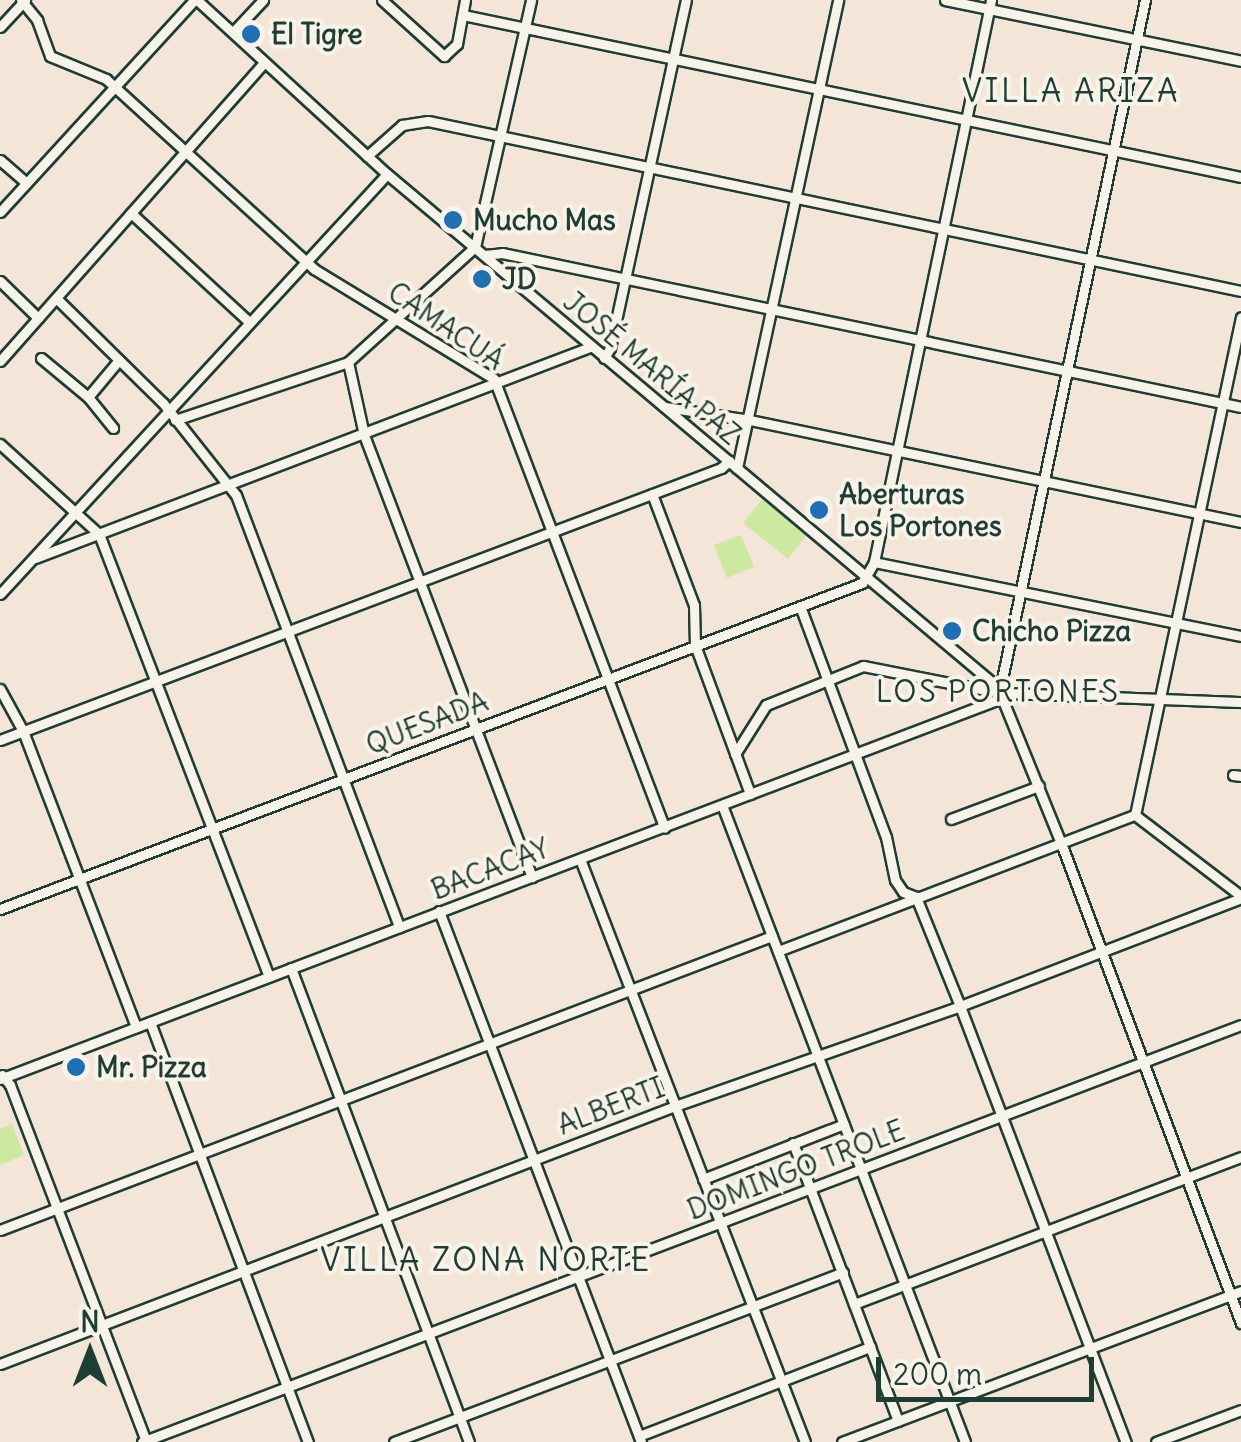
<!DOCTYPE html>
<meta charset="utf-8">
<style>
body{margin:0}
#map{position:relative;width:1241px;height:1442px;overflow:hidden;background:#f3e5d8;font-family:Delius,sans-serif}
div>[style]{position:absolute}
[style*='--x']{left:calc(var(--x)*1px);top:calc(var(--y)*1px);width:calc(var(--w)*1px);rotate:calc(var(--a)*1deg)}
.green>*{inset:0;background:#cde9a0}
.roads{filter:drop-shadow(2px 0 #1f3d34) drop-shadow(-2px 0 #1f3d34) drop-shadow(0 2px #1f3d34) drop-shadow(0 -2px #1f3d34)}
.minor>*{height:9px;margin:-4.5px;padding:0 4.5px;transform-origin:4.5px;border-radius:4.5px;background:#f7f3e8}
.dots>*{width:28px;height:28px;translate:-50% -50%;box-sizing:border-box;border:5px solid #f7f3e8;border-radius:50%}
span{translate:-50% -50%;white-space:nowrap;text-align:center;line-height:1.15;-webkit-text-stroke:8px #f7f3e8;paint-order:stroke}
.poi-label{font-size:28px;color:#1f3d34;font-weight:700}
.left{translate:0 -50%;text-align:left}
.street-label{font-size:28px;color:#1f3d34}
.neighbourhood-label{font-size:30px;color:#1f3d34;letter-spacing:2.5px}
.quarter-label{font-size:32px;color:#1f3d34;letter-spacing:2.5px}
.north{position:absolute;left:40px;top:1302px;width:100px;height:100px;-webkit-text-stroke:8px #f7f3e8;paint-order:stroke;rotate:0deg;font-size:28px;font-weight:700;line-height:40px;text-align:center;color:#1f3d34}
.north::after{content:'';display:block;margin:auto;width:35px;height:45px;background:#1f3d34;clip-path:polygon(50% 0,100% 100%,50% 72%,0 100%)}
.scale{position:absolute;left:876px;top:1357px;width:218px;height:45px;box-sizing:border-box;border:5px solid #1f3d34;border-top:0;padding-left:12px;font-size:30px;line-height:35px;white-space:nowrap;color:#1f3d34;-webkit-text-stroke:8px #f7f3e8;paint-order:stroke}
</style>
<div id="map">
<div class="green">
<i style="clip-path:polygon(763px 498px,808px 533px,788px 559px,743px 523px)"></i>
<i style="clip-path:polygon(741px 535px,754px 567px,727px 578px,714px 545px)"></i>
<i style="clip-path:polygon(12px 1124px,24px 1155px,0 1165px,0 1129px)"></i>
</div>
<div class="roads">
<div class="minor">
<i style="--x:21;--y:0;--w:26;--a:51"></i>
<i style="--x:37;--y:20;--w:38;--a:70"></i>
<i style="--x:50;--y:56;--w:61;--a:22.3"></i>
<i style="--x:106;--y:79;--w:282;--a:42.4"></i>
<i style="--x:314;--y:269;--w:211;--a:31.4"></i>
<i style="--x:494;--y:379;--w:480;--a:69.2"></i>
<i style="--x:197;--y:0;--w:258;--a:42.5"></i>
<i style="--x:387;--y:174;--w:793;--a:40.04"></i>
<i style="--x:382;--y:0;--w:84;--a:42.1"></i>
<i style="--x:444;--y:56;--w:18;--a:-43"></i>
<i style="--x:457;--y:44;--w:45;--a:-79.7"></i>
<i style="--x:945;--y:0;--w:302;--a:11.6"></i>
<i style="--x:463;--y:15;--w:795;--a:11.76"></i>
<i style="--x:0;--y:27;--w:37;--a:-47"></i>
<i style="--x:233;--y:32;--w:44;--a:-46.8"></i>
<i style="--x:367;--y:156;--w:47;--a:-41.5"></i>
<i style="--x:402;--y:125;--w:26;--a:-9"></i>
<i style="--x:428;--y:121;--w:831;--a:11.81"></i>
<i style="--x:0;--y:160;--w:35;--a:41"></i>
<i style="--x:0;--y:212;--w:287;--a:-47.5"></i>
<i style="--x:131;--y:213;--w:161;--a:42.7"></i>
<i style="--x:484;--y:255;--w:18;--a:-6"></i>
<i style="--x:502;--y:253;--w:755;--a:11.77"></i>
<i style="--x:0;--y:281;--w:53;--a:44.2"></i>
<i style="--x:56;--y:298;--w:150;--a:44.5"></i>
<i style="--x:163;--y:403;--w:117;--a:51.6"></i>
<i style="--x:236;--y:495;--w:462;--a:69.3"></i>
<i style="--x:41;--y:358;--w:61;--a:39.7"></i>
<i style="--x:88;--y:397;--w:40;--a:51"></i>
<i style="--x:604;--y:358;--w:12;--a:-59"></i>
<i style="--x:610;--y:348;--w:356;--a:-77.7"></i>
<i style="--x:0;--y:361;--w:398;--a:-48.5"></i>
<i style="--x:348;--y:362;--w:75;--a:77.6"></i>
<i style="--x:364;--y:435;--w:473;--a:69.2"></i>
<i style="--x:88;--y:397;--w:48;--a:-50"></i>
<i style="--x:665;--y:407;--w:86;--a:8.7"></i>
<i style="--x:750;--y:420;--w:501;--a:11.74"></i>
<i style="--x:175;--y:420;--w:182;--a:-18.5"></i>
<i style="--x:348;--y:362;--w:171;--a:-42.2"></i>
<i style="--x:475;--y:247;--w:253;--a:-77.2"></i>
<i style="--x:0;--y:444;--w:134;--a:42.3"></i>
<i style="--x:99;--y:534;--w:474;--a:69"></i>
<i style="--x:737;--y:468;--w:479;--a:-77.8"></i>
<i style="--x:652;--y:494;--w:119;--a:69.3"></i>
<i style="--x:694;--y:605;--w:40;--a:88.6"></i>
<i style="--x:695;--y:645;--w:159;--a:69.7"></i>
<i style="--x:35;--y:558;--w:594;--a:-20.82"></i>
<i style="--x:874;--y:562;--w:374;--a:11.4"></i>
<i style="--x:0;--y:594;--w:571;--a:-47.34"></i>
<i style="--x:800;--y:606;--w:246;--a:69.6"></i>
<i style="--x:886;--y:837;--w:44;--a:78.2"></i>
<i style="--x:895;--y:880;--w:14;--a:56"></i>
<i style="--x:903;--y:892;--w:14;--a:21"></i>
<i style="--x:916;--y:897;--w:118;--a:68"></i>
<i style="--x:960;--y:1006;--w:467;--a:69.2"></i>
<i style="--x:1001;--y:684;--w:699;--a:-78.11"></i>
<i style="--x:0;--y:689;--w:48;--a:61.3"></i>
<i style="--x:23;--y:731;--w:317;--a:69.1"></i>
<i style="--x:1005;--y:693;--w:236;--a:2.2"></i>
<i style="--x:1002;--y:698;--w:157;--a:67.9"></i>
<i style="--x:1061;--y:843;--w:513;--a:69.44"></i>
<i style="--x:0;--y:740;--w:771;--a:-20.67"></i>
<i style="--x:721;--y:468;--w:11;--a:-41"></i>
<i style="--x:735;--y:754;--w:58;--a:-57.7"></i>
<i style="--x:766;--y:705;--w:105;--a:-21.9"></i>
<i style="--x:863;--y:666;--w:129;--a:11.1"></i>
<i style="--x:1233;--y:775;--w:8;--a:7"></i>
<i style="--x:722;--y:805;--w:682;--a:69.12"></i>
<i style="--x:1135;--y:815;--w:509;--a:-77.98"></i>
<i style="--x:1135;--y:815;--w:133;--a:37.4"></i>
<i style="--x:951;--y:819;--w:94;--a:-20.6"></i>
<i style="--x:580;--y:859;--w:625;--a:68.9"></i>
<i style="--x:0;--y:909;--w:922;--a:-20.72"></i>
<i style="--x:862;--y:583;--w:24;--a:-60"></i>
<i style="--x:874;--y:562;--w:574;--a:-78.24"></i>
<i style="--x:439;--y:911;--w:568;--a:69.17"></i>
<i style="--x:778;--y:951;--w:382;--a:-20.9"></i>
<i style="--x:291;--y:968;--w:506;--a:69.42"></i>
<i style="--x:150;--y:1022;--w:449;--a:69.4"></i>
<i style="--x:2;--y:1075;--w:13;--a:51"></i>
<i style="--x:10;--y:1085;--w:382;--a:69.1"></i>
<i style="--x:0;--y:1079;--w:1072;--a:-20.82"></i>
<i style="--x:793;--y:1143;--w:297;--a:69.3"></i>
<i style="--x:703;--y:1179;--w:151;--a:-21.3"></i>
<i style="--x:0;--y:1230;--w:826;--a:-20.85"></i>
<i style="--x:854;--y:1304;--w:414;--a:-20.8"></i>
<i style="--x:0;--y:1364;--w:723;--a:-20.92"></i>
<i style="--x:675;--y:1106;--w:302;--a:-19.3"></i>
<i style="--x:960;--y:1006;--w:301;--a:-21"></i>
<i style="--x:639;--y:1436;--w:248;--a:-21.1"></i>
<i style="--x:142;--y:1442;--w:1175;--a:-20.78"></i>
<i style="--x:394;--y:1442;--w:480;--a:-20.7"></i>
<i style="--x:842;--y:1442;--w:427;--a:-20.7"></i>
<i style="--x:1156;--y:1442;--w:91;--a:-20.6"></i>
</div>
</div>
<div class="dots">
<i style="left:251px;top:34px;background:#1f6fb2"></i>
<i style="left:453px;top:220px;background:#1f6fb2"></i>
<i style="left:482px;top:279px;background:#1f6fb2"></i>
<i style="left:819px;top:510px;background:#1f6fb2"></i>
<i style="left:952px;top:631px;background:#1f6fb2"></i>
<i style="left:76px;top:1067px;background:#1f6fb2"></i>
</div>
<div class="poi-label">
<span class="left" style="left:271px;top:34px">El Tigre</span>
<span class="left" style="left:473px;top:220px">Mucho Mas</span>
<span class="left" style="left:502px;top:279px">JD</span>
<span class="left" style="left:839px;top:510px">Aberturas<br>Los Portones</span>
<span class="left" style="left:972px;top:631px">Chicho Pizza</span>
<span class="left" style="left:96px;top:1067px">Mr. Pizza</span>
</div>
<div class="street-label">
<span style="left:446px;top:326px;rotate:34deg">CAMACUÁ</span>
<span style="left:652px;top:368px;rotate:40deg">JOSÉ MARÍA PAZ</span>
<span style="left:427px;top:723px;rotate:-21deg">QUESADA</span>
<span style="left:490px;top:869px;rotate:-21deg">BACACAY</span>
<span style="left:611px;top:1106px;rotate:-21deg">ALBERTI</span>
<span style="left:796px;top:1170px;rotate:-21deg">DOMINGO TROLE</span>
</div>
<div class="neighbourhood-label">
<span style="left:998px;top:691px">LOS PORTONES</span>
</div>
<div class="quarter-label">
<span style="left:1071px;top:91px">VILLA ARIZA</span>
<span style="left:486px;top:1260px">VILLA ZONA NORTE</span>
</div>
<div class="north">N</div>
<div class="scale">200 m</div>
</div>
